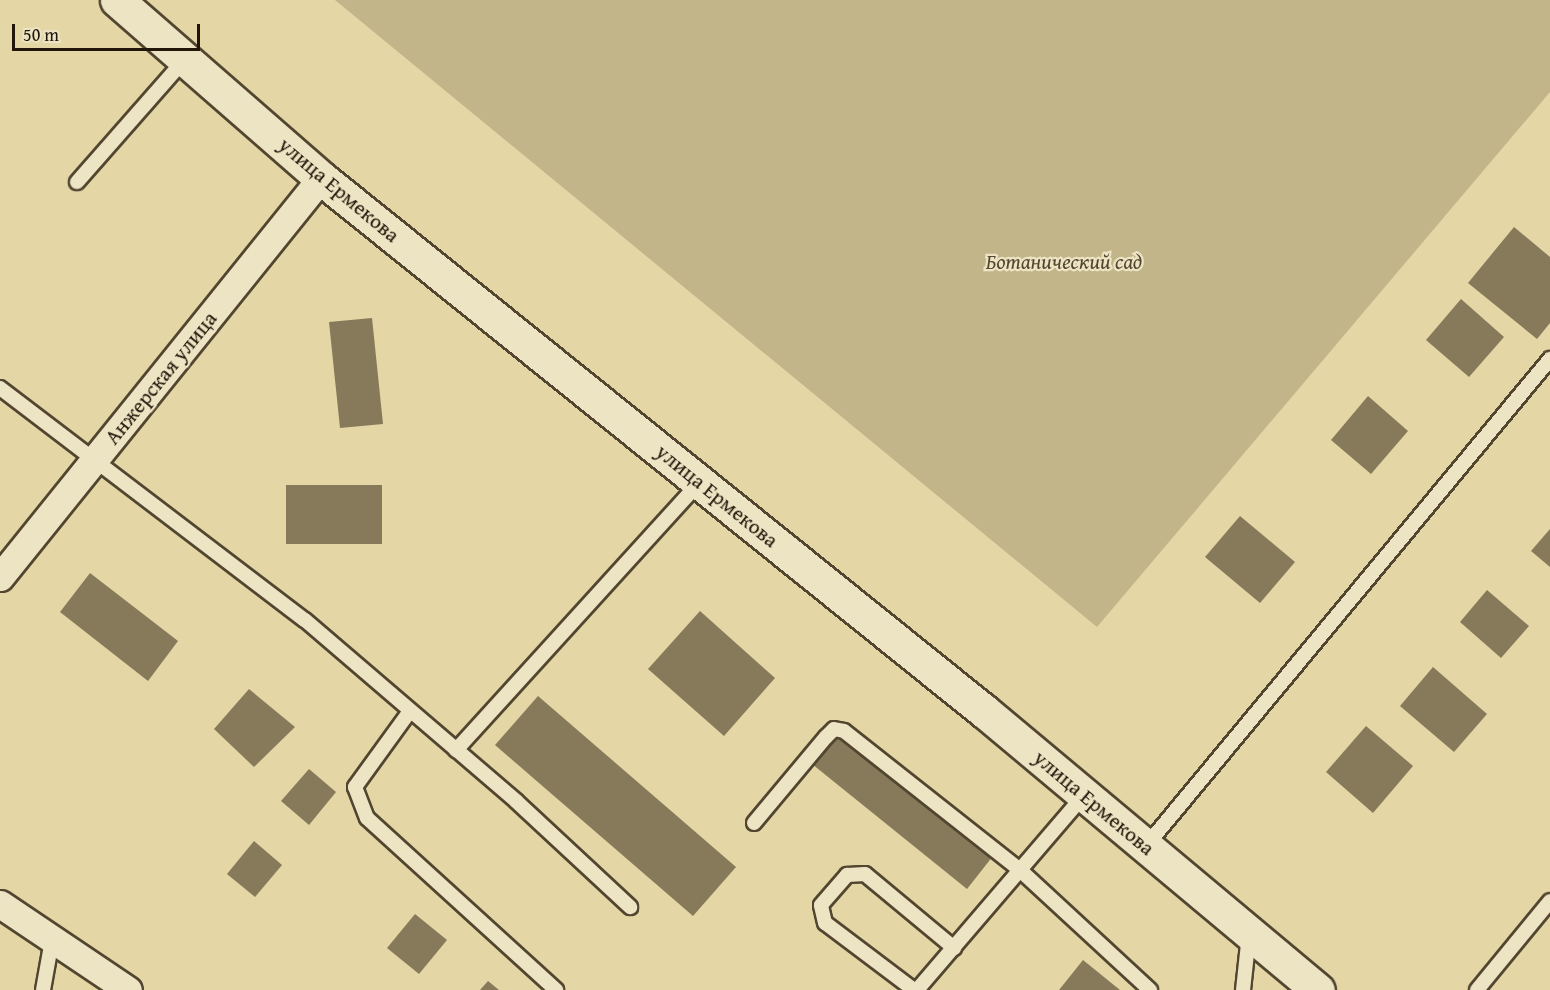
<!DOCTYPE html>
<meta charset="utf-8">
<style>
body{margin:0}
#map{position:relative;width:1550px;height:990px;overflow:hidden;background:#e4d6a5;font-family:"Gentium Book Plus",serif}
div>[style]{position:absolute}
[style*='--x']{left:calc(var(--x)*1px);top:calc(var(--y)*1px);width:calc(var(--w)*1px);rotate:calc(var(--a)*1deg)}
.green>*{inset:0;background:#c3b58a}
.building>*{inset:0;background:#867a5a}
.roads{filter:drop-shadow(2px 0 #524630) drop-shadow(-2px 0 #524630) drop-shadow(0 2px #524630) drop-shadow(0 -2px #524630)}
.lane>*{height:14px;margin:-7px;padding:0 7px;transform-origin:7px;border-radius:7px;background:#ede4c4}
.street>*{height:27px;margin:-13.5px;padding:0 13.5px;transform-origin:13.5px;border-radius:13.5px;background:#ede4c4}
.secondary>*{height:33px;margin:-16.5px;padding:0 16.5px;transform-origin:16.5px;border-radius:16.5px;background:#ede4c4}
span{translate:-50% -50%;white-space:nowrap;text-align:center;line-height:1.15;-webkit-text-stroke:4.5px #ede4c4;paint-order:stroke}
.street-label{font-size:21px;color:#211609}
.park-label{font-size:21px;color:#524630;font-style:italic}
.scale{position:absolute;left:12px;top:24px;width:188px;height:27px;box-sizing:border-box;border:3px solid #211609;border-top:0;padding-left:8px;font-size:18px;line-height:21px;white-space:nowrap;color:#211609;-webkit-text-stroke:4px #ede4c4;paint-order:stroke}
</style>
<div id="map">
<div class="green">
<i style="clip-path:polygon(335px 0,1550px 0,1550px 92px,1097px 627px)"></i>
</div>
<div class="building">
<i style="clip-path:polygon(1514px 227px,1550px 257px,1550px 323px,1537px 339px,1468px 283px)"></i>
<i style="clip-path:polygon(1461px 299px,1504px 337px,1469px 377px,1426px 340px)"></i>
<i style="clip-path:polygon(372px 318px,383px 424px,340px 428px,329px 322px)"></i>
<i style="clip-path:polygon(1368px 396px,1408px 431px,1371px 474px,1331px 440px)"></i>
<i style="clip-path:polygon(286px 485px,382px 485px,382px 544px,286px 544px)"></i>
<i style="clip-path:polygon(1240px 516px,1295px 562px,1260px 603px,1205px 557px)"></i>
<i style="clip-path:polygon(1550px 529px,1550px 567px,1531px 551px)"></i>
<i style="clip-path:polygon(90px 573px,178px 641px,148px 681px,60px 612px)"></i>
<i style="clip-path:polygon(1487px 590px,1529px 626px,1501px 658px,1460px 622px)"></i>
<i style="clip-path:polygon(700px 611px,775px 678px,724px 736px,648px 669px)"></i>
<i style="clip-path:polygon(1433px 667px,1487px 714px,1454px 752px,1400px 706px)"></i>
<i style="clip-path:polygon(249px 689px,295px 727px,254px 767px,214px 729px)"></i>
<i style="clip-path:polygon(538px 696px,736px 867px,693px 916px,495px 745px)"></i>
<i style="clip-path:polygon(1366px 726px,1413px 766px,1373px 813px,1326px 772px)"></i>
<i style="clip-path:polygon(839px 732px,993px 856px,967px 889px,812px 764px)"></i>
<i style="clip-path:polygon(309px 769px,336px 792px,309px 825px,281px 801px)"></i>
<i style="clip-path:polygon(254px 841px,282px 865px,255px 897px,227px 874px)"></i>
<i style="clip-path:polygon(415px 914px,447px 940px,419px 974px,387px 948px)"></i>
<i style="clip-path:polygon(1083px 960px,1120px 990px,1059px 990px)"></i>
<i style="clip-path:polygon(488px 981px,499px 990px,480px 990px)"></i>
</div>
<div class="roads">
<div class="lane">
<i style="--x:77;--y:182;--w:164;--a:-48.7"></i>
<i style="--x:0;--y:388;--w:383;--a:37.3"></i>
<i style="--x:305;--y:620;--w:278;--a:40.6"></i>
<i style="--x:516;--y:801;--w:156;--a:42.9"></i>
<i style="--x:410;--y:711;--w:94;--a:125.9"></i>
<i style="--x:355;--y:787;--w:33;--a:69"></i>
<i style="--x:367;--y:818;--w:256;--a:42.3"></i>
<i style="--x:456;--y:750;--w:362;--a:-47.7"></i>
<i style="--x:754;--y:823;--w:112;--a:-50.1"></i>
<i style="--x:826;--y:737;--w:11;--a:-45"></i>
<i style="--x:834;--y:729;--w:10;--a:11"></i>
<i style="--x:844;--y:731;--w:224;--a:38.3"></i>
<i style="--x:1020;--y:870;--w:177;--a:42.7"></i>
<i style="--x:1146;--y:846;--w:633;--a:-50.32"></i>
<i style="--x:43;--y:990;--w:51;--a:-79.8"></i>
<i style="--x:914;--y:990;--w:111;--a:-143"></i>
<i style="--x:825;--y:923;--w:18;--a:-103"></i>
<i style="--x:821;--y:905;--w:40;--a:-49"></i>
<i style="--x:847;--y:875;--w:18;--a:-3"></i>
<i style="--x:865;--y:874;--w:116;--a:39.7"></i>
<i style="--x:917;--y:990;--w:257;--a:-49.4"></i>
<i style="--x:1243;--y:990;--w:55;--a:-83.8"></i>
<i style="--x:1477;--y:990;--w:115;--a:-50.6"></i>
</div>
<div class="street">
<i style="--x:0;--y:577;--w:512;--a:-51.18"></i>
<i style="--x:0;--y:904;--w:154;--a:33.9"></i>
</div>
<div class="secondary">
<i style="--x:117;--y:0;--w:271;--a:41.1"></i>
<i style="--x:321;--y:178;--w:851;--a:38.8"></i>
<i style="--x:984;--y:711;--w:435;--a:39.9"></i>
</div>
</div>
<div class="street-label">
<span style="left:339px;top:190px;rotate:40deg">улица Ермекова</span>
<span style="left:161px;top:378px;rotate:-51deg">Анжерская улица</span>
<span style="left:717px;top:496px;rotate:39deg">улица Ермекова</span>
<span style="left:1094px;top:803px;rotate:40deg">улица Ермекова</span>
</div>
<div class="park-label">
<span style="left:1064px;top:262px">Ботанический сад</span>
</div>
<div class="scale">50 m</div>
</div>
